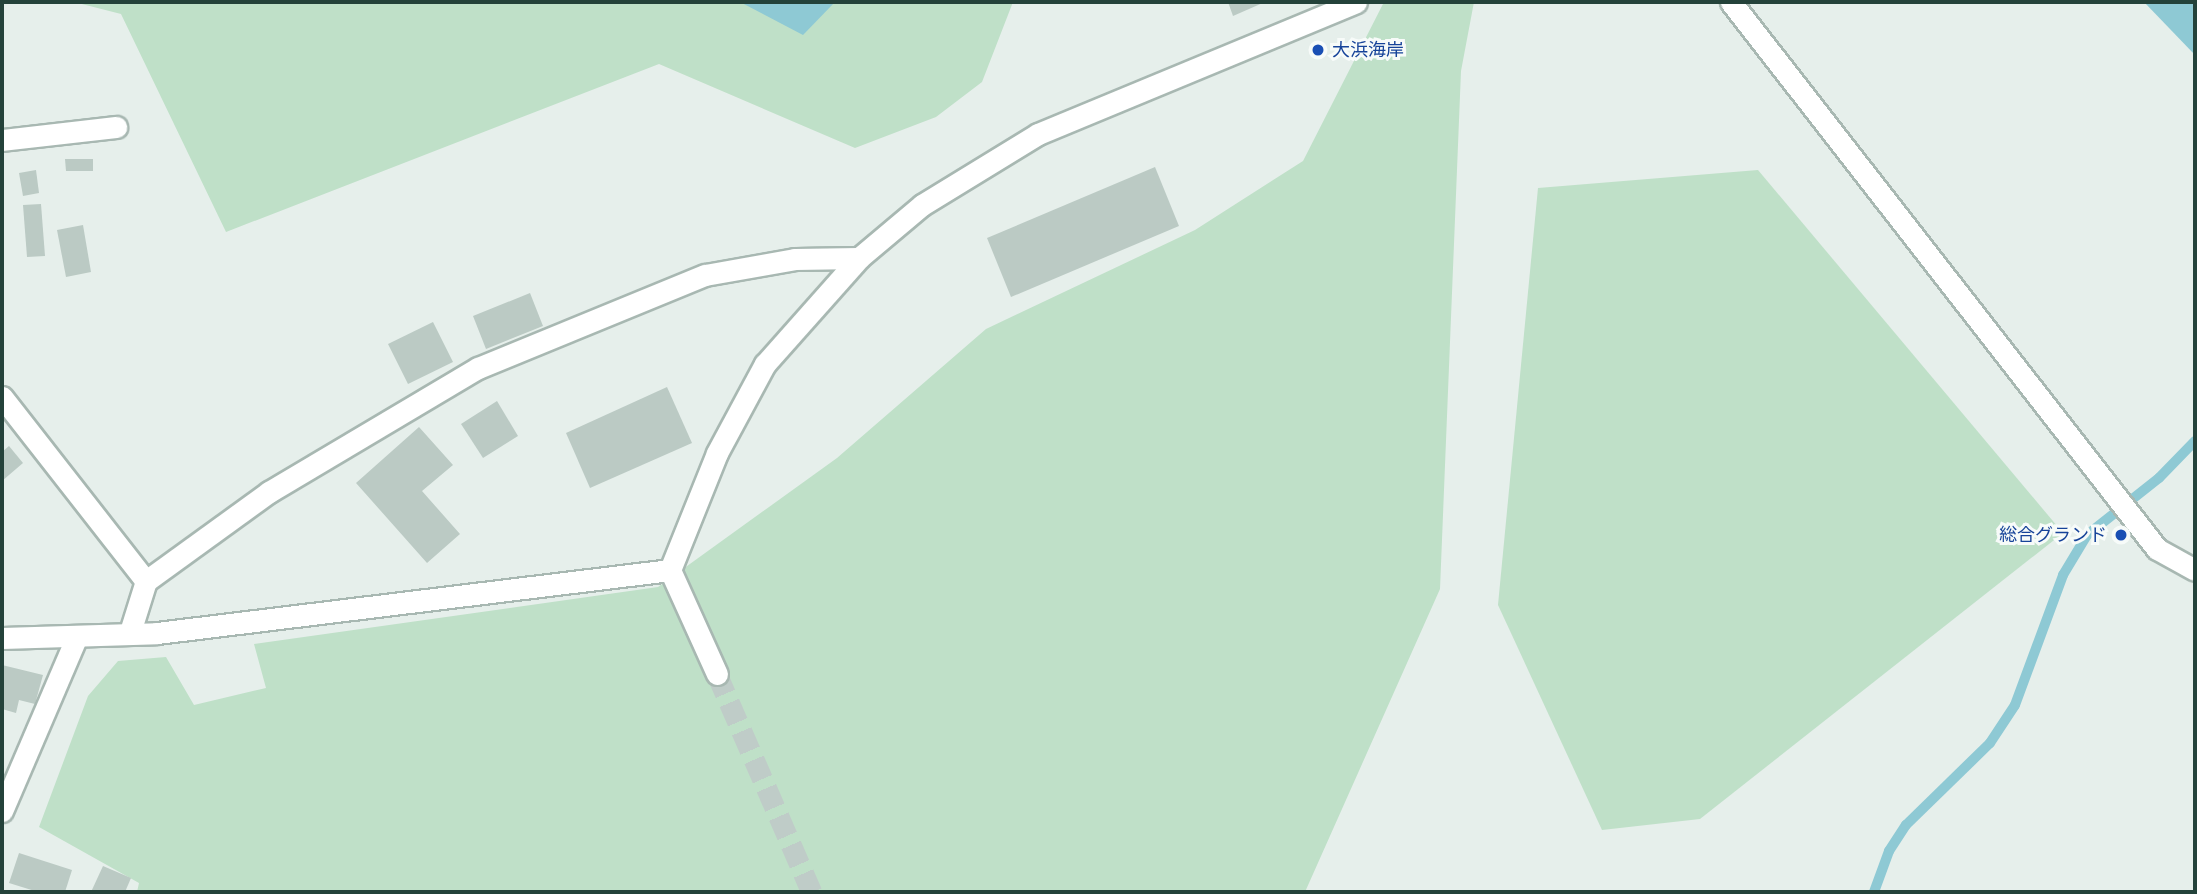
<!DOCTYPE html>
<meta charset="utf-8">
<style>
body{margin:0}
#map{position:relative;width:2197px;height:894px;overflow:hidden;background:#e6efeb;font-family:"Fira Sans Condensed","Noto Sans JP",sans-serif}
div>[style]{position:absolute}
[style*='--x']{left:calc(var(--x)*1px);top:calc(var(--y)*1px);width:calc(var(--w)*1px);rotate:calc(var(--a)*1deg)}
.green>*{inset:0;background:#bfe0c8}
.water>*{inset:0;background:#8ec9d4}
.stream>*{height:10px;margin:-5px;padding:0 5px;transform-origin:5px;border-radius:5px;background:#8ec9d4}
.building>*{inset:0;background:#bbcac4}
.minor-tunnel>*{height:21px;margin-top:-10.5px;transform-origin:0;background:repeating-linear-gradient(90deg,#bfccc8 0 21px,transparent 0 31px)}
.roads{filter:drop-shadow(2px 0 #a8b8b2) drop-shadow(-2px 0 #a8b8b2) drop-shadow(0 2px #a8b8b2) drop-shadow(0 -2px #a8b8b2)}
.minor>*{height:21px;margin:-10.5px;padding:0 10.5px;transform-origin:10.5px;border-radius:10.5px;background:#fff}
.dots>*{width:19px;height:19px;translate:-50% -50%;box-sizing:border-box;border:4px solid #f7fbf9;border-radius:50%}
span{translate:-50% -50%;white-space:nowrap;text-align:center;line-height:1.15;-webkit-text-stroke:6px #f7fbf9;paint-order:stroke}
.transit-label{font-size:18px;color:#164399}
.left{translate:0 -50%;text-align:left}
.right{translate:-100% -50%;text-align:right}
.frame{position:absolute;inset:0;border:4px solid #24423a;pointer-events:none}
</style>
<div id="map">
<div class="green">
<i style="clip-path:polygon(74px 2px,1013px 2px,982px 82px,936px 117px,855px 148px,659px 64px,226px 232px,121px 14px)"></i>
<i style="clip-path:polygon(1384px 2px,1474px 2px,1461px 71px,1440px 589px,1305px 892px,137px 892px,139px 883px,39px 827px,88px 696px,118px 661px,166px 657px,194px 705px,266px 688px,254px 644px,658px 587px,837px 458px,986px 329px,1195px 230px,1303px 161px)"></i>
<i style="clip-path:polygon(1758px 170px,2063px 533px,1700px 819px,1602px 830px,1498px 605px,1538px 188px)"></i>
</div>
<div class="water">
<i style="clip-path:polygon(740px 2px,835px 2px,803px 35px)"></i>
<i style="clip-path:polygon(2144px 2px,2195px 2px,2195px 55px)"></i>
</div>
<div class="stream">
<i style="--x:1874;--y:892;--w:44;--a:-69.9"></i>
<i style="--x:1889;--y:851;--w:31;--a:-57"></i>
<i style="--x:1906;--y:825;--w:117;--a:-44.3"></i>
<i style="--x:1990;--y:743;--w:45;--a:-56.7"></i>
<i style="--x:2015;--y:705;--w:139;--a:-69.7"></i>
<i style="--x:2063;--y:575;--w:47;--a:-59"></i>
<i style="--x:2087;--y:535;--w:92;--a:-38.4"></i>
<i style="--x:2159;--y:478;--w:52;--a:-45.8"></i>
</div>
<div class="building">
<i style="clip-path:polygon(1228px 2px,1265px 2px,1233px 16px)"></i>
<i style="clip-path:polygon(65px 159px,93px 159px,93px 171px,66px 171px)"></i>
<i style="clip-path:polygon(1155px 167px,1179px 226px,1011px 297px,987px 238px)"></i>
<i style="clip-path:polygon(36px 170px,39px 193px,23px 196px,19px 173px)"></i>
<i style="clip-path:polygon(41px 204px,45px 256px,27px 257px,23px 205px)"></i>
<i style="clip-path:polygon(83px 225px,91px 272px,66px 277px,57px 230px)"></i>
<i style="clip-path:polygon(530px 293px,543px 326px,486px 349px,473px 316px)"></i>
<i style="clip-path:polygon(433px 322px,453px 362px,408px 384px,388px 344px)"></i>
<i style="clip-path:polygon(667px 387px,692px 443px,590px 488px,566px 433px)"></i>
<i style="clip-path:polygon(497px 401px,518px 436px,483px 458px,461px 424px)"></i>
<i style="clip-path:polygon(419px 427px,453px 465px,422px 491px,460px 534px,427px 563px,356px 483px)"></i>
<i style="clip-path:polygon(9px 446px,23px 463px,2px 481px,2px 452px)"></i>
<i style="clip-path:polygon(2px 665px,43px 675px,35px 704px,19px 700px,16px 713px,2px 709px)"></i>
<i style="clip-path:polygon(19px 853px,72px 870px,65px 892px,38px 892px,9px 883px)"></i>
<i style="clip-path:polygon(103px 866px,131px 878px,125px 892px,91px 892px)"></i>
</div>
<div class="minor-tunnel">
<i style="--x:717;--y:674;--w:238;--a:66.5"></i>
</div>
<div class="roads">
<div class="minor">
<i style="--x:1731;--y:2;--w:693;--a:52.09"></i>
<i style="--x:2157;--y:549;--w:43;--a:28.9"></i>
<i style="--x:2;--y:140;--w:115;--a:-6.5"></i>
<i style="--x:2;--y:397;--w:234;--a:52"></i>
<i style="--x:130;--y:632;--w:53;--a:-72.6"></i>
<i style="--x:146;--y:581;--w:152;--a:-35.9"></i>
<i style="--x:269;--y:492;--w:243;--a:-30.7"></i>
<i style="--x:478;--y:368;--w:245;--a:-22.3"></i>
<i style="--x:705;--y:275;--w:91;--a:-10.1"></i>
<i style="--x:795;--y:259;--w:64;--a:-0.9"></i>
<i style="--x:2;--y:638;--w:155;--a:-1.8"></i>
<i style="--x:157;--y:633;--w:517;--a:-7"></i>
<i style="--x:717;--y:674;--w:114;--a:-114.3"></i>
<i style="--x:670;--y:570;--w:126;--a:-68.1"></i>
<i style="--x:717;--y:453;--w:101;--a:-61.7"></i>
<i style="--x:765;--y:364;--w:142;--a:-48.4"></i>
<i style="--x:859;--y:258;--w:82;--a:-40.1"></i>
<i style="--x:922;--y:205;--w:136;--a:-31.5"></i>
<i style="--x:1038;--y:134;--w:344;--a:-22.5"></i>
<i style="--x:2;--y:811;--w:188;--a:-66.8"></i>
</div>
</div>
<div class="dots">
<i style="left:1318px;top:50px;background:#1a4fb4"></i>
<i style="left:2121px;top:535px;background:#1a4fb4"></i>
</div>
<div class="transit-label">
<span class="left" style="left:1332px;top:50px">大浜海岸</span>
<span class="right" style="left:2107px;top:535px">総合グランド</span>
</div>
<div class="frame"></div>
</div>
